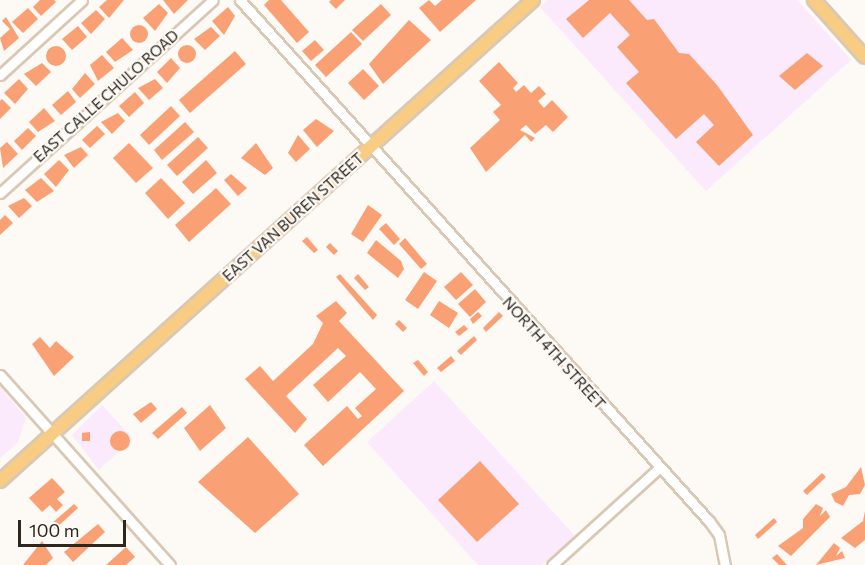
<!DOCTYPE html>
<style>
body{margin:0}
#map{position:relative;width:865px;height:565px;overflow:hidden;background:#fdf9f5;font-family:Commissioner,sans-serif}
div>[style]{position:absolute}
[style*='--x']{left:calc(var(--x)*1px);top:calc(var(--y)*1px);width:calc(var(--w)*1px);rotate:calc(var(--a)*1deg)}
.commercial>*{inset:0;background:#faeafc}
.building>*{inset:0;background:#faa075}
.round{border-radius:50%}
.roads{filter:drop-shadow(2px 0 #d9c8b4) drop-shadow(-2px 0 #d9c8b4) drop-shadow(0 2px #d9c8b4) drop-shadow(0 -2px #d9c8b4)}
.minor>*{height:9px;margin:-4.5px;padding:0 4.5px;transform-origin:4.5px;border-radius:4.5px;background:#fff}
.major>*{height:12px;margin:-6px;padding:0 6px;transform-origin:6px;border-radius:6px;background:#f8cc82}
span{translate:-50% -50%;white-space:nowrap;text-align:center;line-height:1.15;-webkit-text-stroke:4.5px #fdf9f5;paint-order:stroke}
.street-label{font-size:15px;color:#2e2720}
.scale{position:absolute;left:18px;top:520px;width:108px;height:27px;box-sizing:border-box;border:3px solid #2e2720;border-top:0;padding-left:8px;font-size:18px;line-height:21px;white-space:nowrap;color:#2e2720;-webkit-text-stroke:4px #fdf9f5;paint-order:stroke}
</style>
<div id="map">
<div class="commercial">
<i style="clip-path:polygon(548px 0,797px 0,851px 60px,706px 191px,540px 7px)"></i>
<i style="clip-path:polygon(434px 381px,575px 536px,542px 565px,478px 565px,367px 442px)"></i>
<i style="clip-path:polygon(0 387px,26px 418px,18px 442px,0 458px)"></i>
<i style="clip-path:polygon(102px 405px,133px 439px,99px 470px,72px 435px)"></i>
</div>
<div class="building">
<i style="clip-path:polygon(40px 0,54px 0,56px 2px,41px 16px,33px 7px)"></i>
<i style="clip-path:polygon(107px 0,124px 0,109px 18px,99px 7px)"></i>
<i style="clip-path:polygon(163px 0,188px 0,174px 14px)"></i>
<i style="clip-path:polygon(269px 0,281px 0,309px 32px,297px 43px,264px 5px)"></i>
<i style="clip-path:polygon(345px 0,336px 9px,329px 2px,331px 0)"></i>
<i style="clip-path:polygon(429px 0,435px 6px,442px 0,476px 0,440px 32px,419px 8px)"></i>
<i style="clip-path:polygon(589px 0,629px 0,647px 20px,654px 19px,679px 53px,689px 54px,717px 85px,753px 135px,719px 166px,696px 142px,714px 125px,704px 114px,676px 139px,626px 83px,639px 72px,617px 47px,630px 35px,610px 13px,583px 38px,566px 19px)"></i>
<i style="clip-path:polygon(159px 4px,168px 13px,155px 31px,143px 18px)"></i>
<i style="clip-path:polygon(381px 4px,391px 15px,363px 41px,352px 30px)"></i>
<i style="clip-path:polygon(228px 7px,235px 16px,224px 35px,212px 21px)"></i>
<i style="clip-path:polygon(28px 8px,38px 19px,23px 33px,12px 22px)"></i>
<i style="clip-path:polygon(96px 10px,105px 19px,91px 34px,81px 23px)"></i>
<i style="clip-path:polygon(6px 17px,19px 38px,4px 51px,0 38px,10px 29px,2px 21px)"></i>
<i style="clip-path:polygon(409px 20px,431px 40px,383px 84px,369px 64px)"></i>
<i class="round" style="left:130px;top:25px;width:18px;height:18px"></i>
<i style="clip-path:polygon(78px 26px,87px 37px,72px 50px,62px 39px)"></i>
<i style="clip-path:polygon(211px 27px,220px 36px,205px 50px,194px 39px)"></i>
<i style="clip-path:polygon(351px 32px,362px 44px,326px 77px,315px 65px)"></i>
<i style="clip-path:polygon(122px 38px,133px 50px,115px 62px,106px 52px)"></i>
<i style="clip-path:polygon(315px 40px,324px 50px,311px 61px,302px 51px)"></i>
<i class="round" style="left:178px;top:45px;width:18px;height:18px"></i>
<i class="round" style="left:46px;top:46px;width:20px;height:20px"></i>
<i style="clip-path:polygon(235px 51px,246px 64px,190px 113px,179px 100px)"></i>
<i style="clip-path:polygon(807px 53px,823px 66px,795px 90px,779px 76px)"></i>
<i style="clip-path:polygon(102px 55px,114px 68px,98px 81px,90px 65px)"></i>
<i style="clip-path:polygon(171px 58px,180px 68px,167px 83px,157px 72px)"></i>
<i style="clip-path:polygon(499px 62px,518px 83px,513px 88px,516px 92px,524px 85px,531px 93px,539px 86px,546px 94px,538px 101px,544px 108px,552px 100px,568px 117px,553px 132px,546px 125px,535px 134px,526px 125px,520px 130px,535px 138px,531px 142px,525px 135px,486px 172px,470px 148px,500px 120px,493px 112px,501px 105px,479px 81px)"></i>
<i style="clip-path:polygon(42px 63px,51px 72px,36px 86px,24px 74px)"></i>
<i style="clip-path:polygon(363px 69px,379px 86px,364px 100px,348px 83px)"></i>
<i style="clip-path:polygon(85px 73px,95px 84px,80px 98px,72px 89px)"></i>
<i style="clip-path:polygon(19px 79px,28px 89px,15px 104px,4px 93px)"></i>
<i style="clip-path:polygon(155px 79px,163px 88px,149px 100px,138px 88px)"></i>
<i style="clip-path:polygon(68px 91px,76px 102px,61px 115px,52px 105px)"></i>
<i style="clip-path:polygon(135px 92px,144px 103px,129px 117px,119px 106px)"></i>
<i style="clip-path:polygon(2px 99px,11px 108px,0 119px,0 101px)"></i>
<i style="clip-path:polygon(171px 106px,180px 116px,149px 145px,140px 135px)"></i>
<i style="clip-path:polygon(44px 108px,55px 121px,38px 132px,29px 122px)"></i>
<i style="clip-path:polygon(118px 113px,125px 121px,112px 134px,101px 122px)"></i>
<i style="clip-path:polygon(316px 119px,334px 131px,317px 147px,303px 130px)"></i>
<i style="clip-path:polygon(185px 122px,194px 132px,162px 160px,154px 150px)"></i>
<i style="clip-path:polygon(97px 126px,105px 134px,90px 148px,82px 140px)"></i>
<i style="clip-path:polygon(28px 128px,36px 136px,22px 150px,14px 141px)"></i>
<i style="clip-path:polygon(298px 135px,310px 149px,296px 162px,288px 153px)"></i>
<i style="clip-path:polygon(198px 137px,208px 148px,177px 176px,167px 165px)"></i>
<i style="clip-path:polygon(7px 142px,18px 154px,3px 168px,0 148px)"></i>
<i style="clip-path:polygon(129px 143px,153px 168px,136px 183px,113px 158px)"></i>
<i style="clip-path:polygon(256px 143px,273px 168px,265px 175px,241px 158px)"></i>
<i style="clip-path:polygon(81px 147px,88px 155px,74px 168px,64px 155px)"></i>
<i style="clip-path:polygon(59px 160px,69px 170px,56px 187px,44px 174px)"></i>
<i style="clip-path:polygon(206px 160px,217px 173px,193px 194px,182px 182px)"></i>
<i style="clip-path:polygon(231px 174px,247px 188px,238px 196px,224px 180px)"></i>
<i style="clip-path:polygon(41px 178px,54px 191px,37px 202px,25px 190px)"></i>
<i style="clip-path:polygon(161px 178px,185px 203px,168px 219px,145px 193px)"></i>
<i style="clip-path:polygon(216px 188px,231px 204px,189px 242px,175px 225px)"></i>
<i style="clip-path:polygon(24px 198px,32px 206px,19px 218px,8px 206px)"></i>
<i style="clip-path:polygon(368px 205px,382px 215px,363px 242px,351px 234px)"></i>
<i style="clip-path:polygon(5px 215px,13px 223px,0 235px,0 220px)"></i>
<i style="clip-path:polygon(386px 223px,400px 239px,394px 245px,379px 229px)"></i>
<i style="clip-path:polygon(307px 237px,318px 250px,314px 253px,302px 241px)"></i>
<i style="clip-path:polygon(405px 238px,427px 264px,421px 269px,399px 244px)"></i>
<i style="clip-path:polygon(376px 240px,401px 261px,404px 269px,398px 278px,367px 253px)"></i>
<i style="clip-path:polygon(330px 243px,338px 251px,334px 255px,326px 247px)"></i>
<i style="clip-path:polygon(424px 272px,437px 281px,418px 309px,405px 300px)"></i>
<i style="clip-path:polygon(461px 272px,473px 285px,456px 300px,444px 287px)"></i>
<i style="clip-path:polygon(340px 274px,377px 315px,373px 320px,336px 277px)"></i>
<i style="clip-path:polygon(358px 274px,369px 287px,365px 290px,354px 278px)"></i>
<i style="clip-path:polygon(475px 289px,486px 302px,470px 317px,458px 304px)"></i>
<i style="clip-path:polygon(336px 301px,347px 313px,339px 321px,404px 391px,323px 466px,304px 445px,347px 406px,358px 419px,362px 416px,355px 408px,376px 389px,360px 372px,328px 402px,313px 385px,346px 356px,338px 348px,286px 396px,307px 419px,295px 433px,245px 379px,260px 366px,273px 381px,313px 344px,323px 323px,316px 316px)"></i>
<i style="clip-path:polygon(439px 301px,458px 313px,449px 328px,430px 315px)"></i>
<i style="clip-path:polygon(478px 312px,482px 316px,473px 324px,470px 319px)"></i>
<i style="clip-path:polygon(499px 312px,503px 316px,486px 332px,483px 328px)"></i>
<i style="clip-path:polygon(399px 320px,407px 328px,403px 332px,395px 324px)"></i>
<i style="clip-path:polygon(464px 325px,468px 329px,459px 336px,455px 332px)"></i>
<i style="clip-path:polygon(474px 336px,477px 340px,461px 355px,457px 351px)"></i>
<i style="clip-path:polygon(40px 337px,50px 348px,56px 341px,74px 357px,54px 376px,32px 344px)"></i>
<i style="clip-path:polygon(451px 356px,455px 361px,441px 372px,437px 368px)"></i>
<i style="clip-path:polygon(418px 360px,428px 372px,424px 376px,413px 363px)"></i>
<i style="clip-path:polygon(151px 402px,157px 409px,141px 423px,133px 414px)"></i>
<i style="clip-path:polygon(210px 405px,226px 428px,200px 451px,184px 428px)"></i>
<i style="clip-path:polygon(182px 407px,187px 413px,158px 439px,152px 433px)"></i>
<i class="round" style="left:110px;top:431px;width:20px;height:20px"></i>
<i style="clip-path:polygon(90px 432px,90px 441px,82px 441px,82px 433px)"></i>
<i style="clip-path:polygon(248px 437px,299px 494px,255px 533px,198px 482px)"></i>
<i style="clip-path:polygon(480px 461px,519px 504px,477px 542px,438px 500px)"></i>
<i style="clip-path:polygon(861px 467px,865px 485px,860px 494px,849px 495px,843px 506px,835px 502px,831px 494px,846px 487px)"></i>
<i style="clip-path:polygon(822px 473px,826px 477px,807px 495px,803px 491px)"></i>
<i style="clip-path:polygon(52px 478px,65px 492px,57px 499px,63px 505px,56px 512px,50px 505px,42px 512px,29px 498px)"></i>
<i style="clip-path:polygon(74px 504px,78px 508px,55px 529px,51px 524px)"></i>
<i style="clip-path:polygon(816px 504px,823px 508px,820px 516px,826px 510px,830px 517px,791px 556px,778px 546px,803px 528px,803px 519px)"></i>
<i style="clip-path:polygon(865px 511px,865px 540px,855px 548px,841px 538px,863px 521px)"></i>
<i style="clip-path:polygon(774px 518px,777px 522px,758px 539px,755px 535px)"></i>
<i style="clip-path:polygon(98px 524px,105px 532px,73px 562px,64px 552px)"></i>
<i style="clip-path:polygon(42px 541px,53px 558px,46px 565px,23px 565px)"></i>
<i style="clip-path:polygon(834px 543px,840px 548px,836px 556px,842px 551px,845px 558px,816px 565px)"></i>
<i style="clip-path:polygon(126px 547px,135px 557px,126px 565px,106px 565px)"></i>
<i style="clip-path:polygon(777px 554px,787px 565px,779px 565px,772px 558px)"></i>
</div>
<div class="roads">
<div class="minor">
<i style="--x:240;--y:0;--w:701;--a:48.01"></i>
<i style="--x:709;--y:521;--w:17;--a:54"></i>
<i style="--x:719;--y:535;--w:31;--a:79"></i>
<i style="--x:0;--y:75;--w:111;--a:-42.4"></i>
<i style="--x:0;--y:193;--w:287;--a:-42.2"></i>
<i style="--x:0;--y:375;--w:255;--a:48.2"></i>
<i style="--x:552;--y:565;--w:144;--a:-42.2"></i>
</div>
<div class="major">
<i style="--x:814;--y:0;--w:76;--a:48.2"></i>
<i style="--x:0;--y:481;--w:718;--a:-42.06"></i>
</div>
</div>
<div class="street-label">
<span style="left:106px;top:96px;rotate:-42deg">EAST CALLE CHULO ROAD</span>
<span style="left:293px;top:217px;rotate:-42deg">EAST VAN BUREN STREET</span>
<span style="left:554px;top:353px;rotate:48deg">NORTH 4TH STREET</span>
</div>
<div class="scale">100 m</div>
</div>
